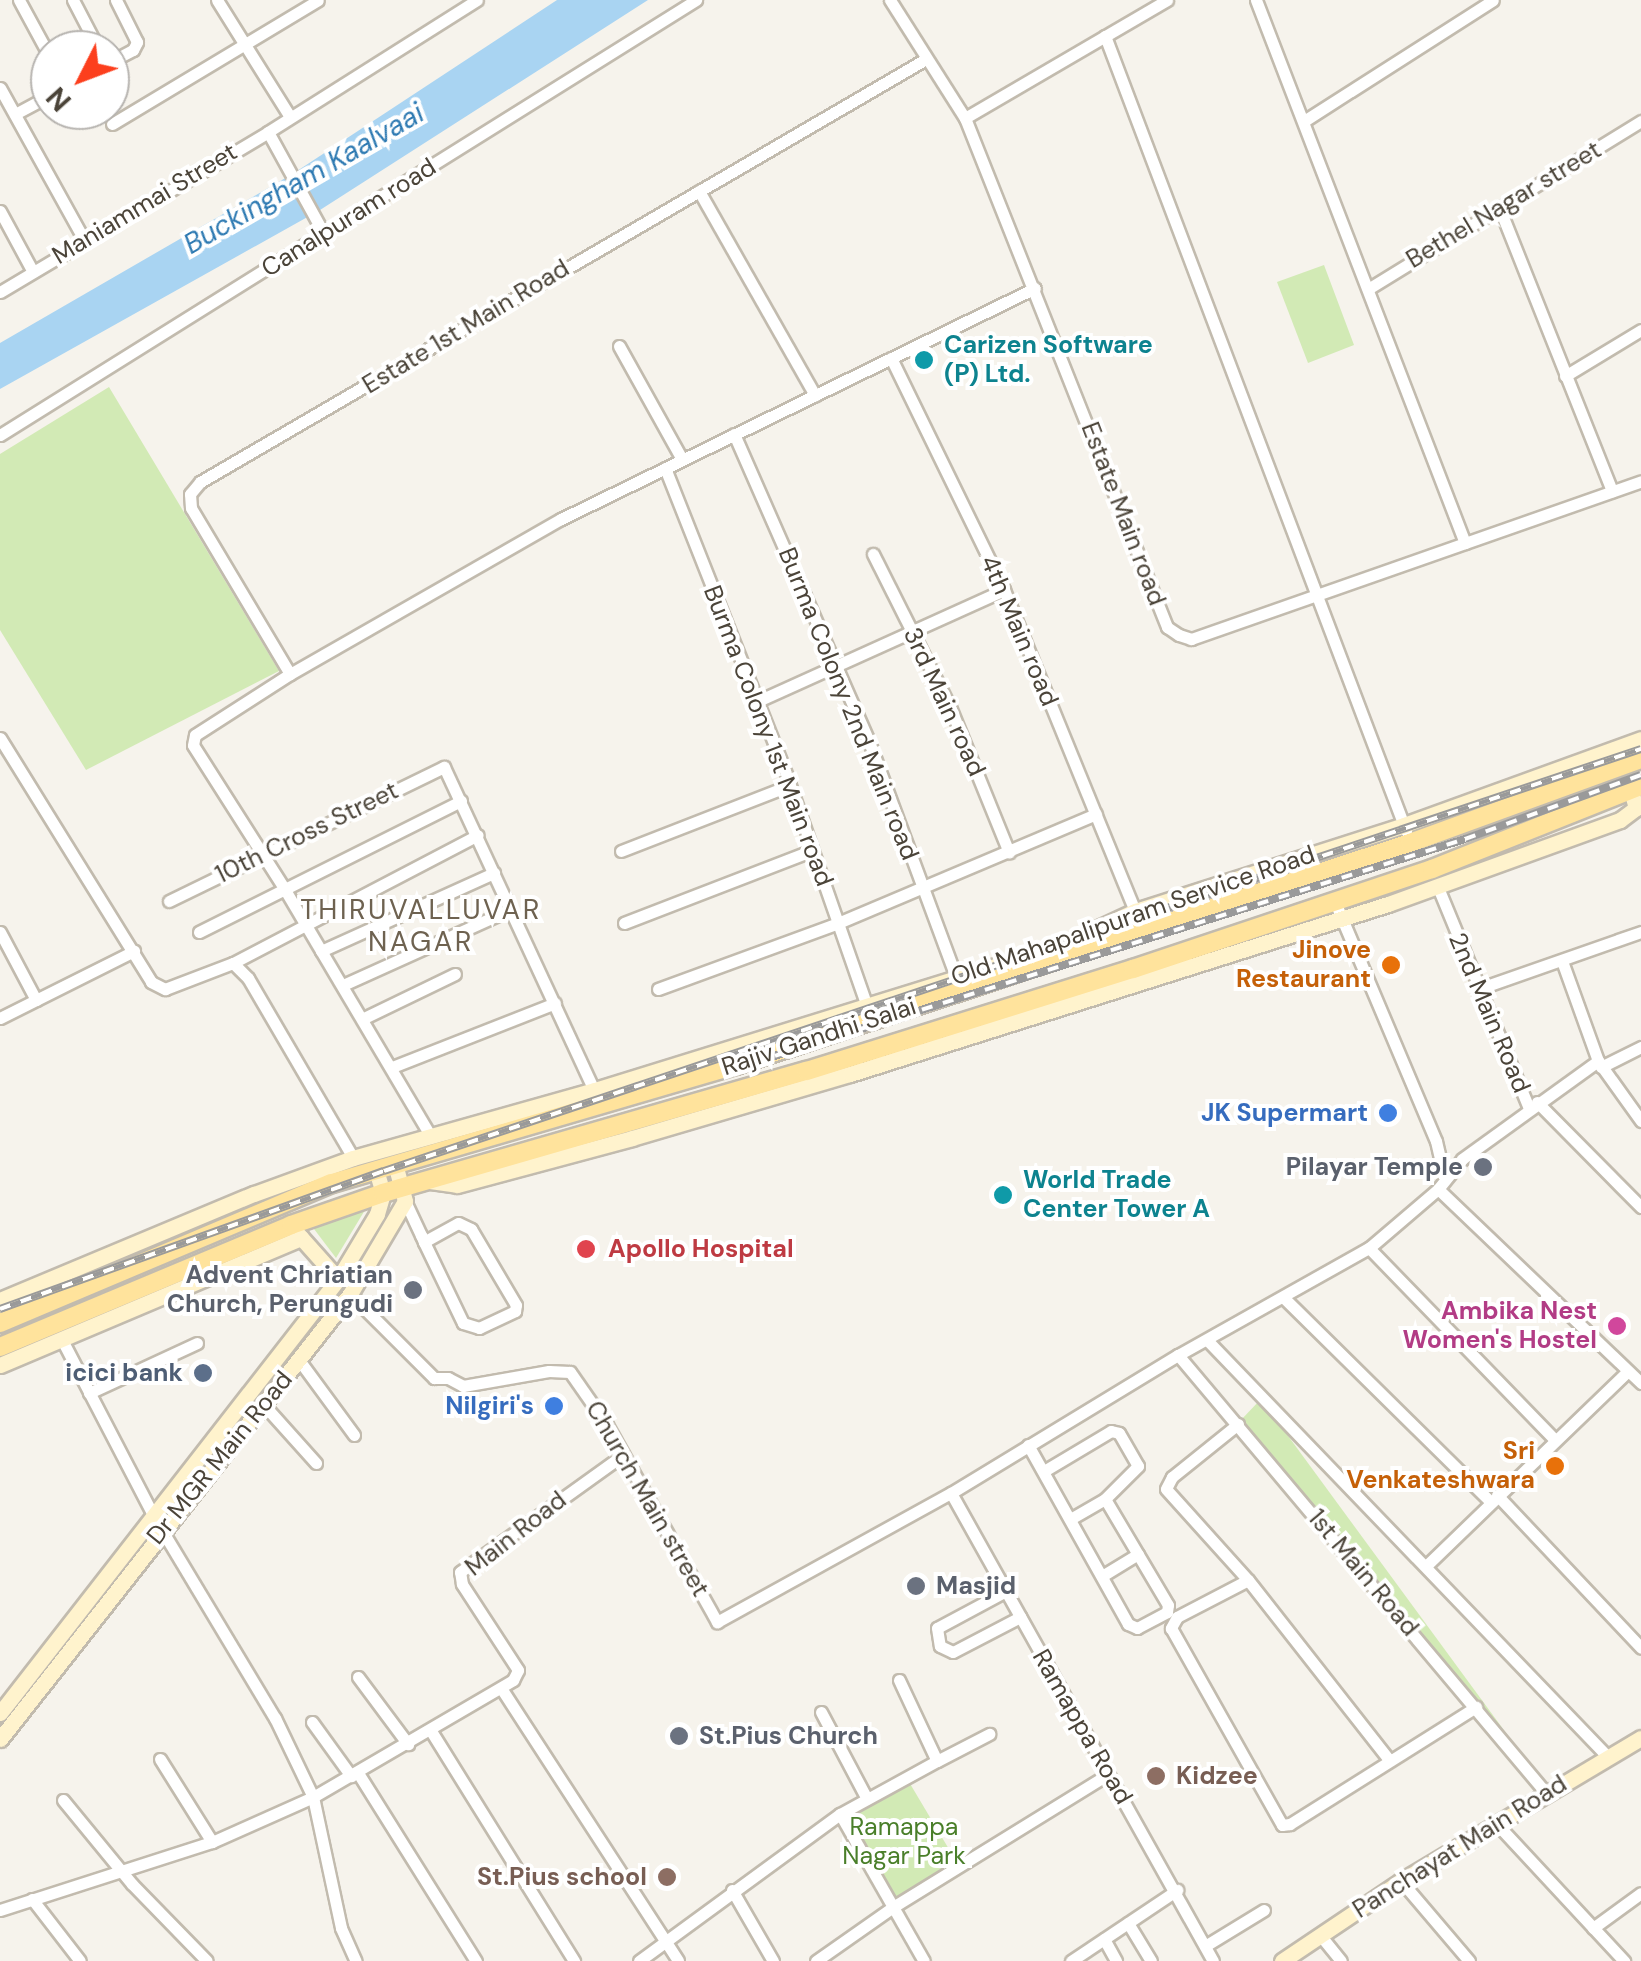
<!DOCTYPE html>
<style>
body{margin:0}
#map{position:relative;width:1641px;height:1961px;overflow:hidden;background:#f6f3ec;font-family:"DM Sans",sans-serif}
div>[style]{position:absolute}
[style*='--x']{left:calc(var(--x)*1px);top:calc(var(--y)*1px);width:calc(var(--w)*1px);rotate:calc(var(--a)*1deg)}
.green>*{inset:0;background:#d2eab5}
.water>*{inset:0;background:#a9d4f2}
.roads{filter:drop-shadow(2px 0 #c2bbae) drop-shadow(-2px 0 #c2bbae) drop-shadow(0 2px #c2bbae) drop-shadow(0 -2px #c2bbae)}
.street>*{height:11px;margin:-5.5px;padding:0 5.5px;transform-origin:5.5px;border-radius:5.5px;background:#fff}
.secondary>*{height:15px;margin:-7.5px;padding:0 7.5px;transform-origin:7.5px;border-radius:7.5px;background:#fff3cd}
.primary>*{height:18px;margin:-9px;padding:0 9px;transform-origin:9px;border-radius:9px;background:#ffe39c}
.rail>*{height:8px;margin-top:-4px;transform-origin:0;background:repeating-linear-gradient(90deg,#fff 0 11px,#9a9a9a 0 22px);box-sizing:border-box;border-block:2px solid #9a9a9a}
.dots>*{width:28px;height:28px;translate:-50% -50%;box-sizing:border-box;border:5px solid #fff;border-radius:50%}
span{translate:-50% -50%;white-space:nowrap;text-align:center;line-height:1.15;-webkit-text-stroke:8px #fff;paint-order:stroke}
.street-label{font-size:25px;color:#4b4439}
.culture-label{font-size:25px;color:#0d838f;font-weight:700}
.left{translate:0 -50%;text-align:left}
.food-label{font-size:25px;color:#c56008;font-weight:700}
.right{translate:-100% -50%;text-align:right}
.shop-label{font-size:25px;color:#366cbe;font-weight:700}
.worship-label{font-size:25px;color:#5b616d;font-weight:700}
.health-label{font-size:25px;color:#be3a42;font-weight:700}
.hotel-label{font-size:25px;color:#b23c85;font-weight:700}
.service-label{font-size:25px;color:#4e5e75;font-weight:700}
.education-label{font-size:25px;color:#785e54;font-weight:700}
.park-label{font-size:25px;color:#4a7f2a}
.water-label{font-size:28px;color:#2e7ab2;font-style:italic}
.neighbourhood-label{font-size:28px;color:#6e6250;letter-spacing:2.5px}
.north{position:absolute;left:30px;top:30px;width:100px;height:100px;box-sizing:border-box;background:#fff;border:2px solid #b7b4b0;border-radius:50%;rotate:228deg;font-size:28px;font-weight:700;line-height:40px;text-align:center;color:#4b4439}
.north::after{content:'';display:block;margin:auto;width:35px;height:45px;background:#fc3f1d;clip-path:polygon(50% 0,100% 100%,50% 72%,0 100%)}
</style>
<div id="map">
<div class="green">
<i style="clip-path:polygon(1324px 265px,1354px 345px,1308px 363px,1277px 282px)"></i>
<i style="clip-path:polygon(109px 387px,279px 671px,86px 770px,0 630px,0 454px)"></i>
<i style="clip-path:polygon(365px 1210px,336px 1258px,311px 1225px)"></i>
<i style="clip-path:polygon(1261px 1399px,1547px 1789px,1240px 1421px)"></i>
<i style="clip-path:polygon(909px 1782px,956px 1861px,896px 1898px,848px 1816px)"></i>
</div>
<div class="water">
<i style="clip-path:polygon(557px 0,648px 0,320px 210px,0 389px,0 343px,294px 173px)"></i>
</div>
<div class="roads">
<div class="street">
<i style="--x:19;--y:0;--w:65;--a:61.5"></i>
<i style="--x:73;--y:0;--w:56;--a:62.5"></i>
<i style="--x:217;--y:0;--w:138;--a:58"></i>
<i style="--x:890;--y:0;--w:140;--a:57.6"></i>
<i style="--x:965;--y:118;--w:548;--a:68.35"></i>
<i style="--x:1167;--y:627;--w:14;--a:34"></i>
<i style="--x:1179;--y:635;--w:13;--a:18"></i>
<i style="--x:1191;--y:639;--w:477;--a:-19.3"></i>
<i style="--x:1256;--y:0;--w:582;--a:68.95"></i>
<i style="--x:1105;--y:36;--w:850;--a:69.26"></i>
<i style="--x:110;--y:62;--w:26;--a:-28"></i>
<i style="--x:133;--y:50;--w:9;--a:-63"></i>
<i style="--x:137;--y:42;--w:47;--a:-116.6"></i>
<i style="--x:0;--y:88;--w:171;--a:61"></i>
<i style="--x:15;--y:114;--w:40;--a:-28"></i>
<i style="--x:965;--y:118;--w:234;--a:-30.3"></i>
<i style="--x:1304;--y:121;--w:224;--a:-32.6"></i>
<i style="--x:112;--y:124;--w:240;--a:-31"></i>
<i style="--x:268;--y:132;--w:116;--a:61.2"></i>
<i style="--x:699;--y:191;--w:235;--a:60.4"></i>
<i style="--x:1499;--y:207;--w:306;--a:68.3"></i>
<i style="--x:0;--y:211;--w:69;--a:61.6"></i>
<i style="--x:1368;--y:289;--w:321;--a:-31.6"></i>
<i style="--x:0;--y:292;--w:312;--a:-30.8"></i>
<i style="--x:268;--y:132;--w:247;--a:-32.3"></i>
<i style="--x:619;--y:346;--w:129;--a:60.9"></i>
<i style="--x:891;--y:358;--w:258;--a:64"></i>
<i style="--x:1004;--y:590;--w:347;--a:67.8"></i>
<i style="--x:1565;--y:376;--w:89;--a:-31.2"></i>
<i style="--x:734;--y:434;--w:333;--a:66.3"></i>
<i style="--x:868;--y:739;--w:254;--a:69.7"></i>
<i style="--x:0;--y:435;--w:821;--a:-32.01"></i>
<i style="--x:665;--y:468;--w:323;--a:68.4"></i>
<i style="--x:784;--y:768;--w:252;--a:70.8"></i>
<i style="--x:873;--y:554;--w:171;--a:63.3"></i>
<i style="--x:950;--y:707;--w:157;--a:67.9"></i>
<i style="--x:290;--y:674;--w:193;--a:-120.8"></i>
<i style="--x:191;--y:508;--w:14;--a:-94"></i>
<i style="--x:190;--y:494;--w:16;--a:-50"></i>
<i style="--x:200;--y:482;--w:840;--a:-30.23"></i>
<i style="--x:758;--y:701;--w:270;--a:-24.3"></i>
<i style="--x:0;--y:738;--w:287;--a:58.2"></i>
<i style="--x:151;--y:982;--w:16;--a:27"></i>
<i style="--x:165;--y:989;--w:73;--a:-20.9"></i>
<i style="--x:233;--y:963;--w:21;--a:45"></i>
<i style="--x:248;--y:978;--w:208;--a:59.7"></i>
<i style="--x:621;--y:851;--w:181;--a:-21.3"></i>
<i style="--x:1437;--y:885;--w:241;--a:67.6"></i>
<i style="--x:169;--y:901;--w:306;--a:-26"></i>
<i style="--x:444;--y:767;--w:362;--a:65.1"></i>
<i style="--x:1335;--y:902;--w:259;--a:67.1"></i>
<i style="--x:1436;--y:1141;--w:36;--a:77"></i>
<i style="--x:624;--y:923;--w:200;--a:-21.1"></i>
<i style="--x:0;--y:932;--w:77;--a:62.1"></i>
<i style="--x:199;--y:932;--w:293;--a:-26.6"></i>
<i style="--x:321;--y:951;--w:190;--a:-24.3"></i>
<i style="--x:1562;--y:961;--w:106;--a:70.2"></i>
<i style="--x:1598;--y:1061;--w:74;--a:54.4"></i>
<i style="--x:233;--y:963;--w:276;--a:-27.6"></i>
<i style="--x:343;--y:985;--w:184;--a:-24.3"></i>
<i style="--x:658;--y:989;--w:192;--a:-20.1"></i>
<i style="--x:838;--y:923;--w:280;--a:-22.9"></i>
<i style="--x:1478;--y:989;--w:173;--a:-19.3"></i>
<i style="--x:0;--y:1018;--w:150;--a:-26.6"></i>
<i style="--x:364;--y:1018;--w:101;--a:-25.8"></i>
<i style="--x:392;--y:1067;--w:175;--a:-21.4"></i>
<i style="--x:1601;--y:1067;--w:45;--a:-26.6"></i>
<i style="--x:1537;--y:1102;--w:148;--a:45.3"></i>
<i style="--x:430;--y:1135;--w:287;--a:-120.6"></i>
<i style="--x:284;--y:888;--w:169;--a:-122.5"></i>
<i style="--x:193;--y:745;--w:10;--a:-79"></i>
<i style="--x:195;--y:735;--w:113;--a:-32.7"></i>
<i style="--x:290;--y:674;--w:312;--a:-29.8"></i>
<i style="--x:561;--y:519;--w:527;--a:-25.98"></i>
<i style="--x:1438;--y:1189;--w:281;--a:43.7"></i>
<i style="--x:405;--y:1201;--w:38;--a:65"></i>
<i style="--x:421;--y:1235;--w:8;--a:67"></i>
<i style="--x:424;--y:1242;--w:90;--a:64.3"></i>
<i style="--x:463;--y:1323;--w:17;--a:17"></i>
<i style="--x:479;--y:1328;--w:40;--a:-25"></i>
<i style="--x:515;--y:1311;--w:6;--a:-81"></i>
<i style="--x:516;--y:1305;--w:88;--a:-120.6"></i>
<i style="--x:471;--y:1229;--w:14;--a:-155"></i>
<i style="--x:458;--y:1223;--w:39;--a:151"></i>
<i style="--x:1369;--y:1248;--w:267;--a:45.9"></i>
<i style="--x:350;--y:1294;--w:119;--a:45"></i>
<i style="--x:434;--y:1378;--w:14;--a:0"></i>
<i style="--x:448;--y:1378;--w:17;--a:28"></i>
<i style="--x:463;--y:1386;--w:87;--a:-9.9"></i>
<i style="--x:549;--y:1371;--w:21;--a:3"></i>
<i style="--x:570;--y:1372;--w:65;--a:55.1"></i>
<i style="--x:607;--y:1425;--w:226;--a:60.8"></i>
<i style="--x:717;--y:1622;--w:267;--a:-28.9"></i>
<i style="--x:951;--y:1493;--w:266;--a:-31.3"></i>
<i style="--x:1178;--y:1355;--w:219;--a:-29.3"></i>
<i style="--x:1369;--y:1248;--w:91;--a:-40.5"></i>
<i style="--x:1438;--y:1189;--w:38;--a:-51"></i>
<i style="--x:1462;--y:1159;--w:168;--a:-35.8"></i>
<i style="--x:1283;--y:1297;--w:291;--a:44.6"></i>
<i style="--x:61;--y:1338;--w:202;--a:62.5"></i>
<i style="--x:154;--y:1517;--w:235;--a:59"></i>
<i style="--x:275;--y:1718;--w:88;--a:64.3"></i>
<i style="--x:313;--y:1797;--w:134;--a:77.9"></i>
<i style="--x:341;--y:1928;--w:36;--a:66"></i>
<i style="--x:1207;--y:1340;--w:579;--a:46.12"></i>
<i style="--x:1178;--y:1355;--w:572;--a:49.96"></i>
<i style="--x:299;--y:1360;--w:93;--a:53.7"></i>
<i style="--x:89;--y:1393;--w:119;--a:-24.8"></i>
<i style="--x:264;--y:1405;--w:78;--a:48.1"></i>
<i style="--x:1238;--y:1424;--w:85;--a:141.2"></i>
<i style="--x:1172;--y:1477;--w:13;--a:117"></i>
<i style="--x:1166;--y:1489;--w:122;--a:48"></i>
<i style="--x:1248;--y:1580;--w:229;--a:51.9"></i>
<i style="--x:1028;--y:1445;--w:205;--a:60.8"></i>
<i style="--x:1128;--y:1624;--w:10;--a:24"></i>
<i style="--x:1137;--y:1628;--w:34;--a:-28"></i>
<i style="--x:1167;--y:1612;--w:7;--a:-82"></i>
<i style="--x:1168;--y:1605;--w:123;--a:-120.7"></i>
<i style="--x:1105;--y:1499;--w:39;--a:150"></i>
<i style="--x:1044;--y:1471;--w:78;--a:-30.8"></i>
<i style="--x:1111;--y:1431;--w:8;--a:14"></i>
<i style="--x:1119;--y:1433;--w:38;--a:60"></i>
<i style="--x:1138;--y:1466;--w:47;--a:135"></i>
<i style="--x:951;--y:1493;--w:536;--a:60.76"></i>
<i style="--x:1497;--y:1495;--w:210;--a:46.7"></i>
<i style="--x:1427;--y:1565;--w:279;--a:-44"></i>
<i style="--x:1102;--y:1576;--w:42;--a:-31.4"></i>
<i style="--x:1248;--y:1580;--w:80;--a:152.5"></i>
<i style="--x:1177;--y:1617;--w:13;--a:119"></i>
<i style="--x:1171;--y:1628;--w:226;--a:60.6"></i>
<i style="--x:1282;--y:1825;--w:8;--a:-7"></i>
<i style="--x:1290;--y:1824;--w:220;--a:-32.2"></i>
<i style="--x:1006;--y:1591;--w:78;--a:151.8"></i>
<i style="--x:937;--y:1628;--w:18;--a:81"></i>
<i style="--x:940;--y:1646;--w:14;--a:25"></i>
<i style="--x:953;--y:1652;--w:76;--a:-27.6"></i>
<i style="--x:358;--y:1677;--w:84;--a:53.3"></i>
<i style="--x:899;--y:1680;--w:89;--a:64.9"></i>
<i style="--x:937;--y:1761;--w:59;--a:-27.4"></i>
<i style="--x:501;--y:1688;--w:325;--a:57"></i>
<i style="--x:821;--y:1712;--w:98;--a:62.1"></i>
<i style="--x:312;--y:1722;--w:67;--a:54.2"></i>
<i style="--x:431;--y:1731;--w:271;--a:58.1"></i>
<i style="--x:160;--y:1759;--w:98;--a:57.9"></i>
<i style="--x:358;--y:1773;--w:222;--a:57.9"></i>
<i style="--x:63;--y:1800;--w:109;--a:50.6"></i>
<i style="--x:132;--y:1884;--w:107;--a:45.8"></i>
<i style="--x:840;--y:1814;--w:169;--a:60.3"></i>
<i style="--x:1495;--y:1822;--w:190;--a:47.1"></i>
<i style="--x:1401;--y:1881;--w:105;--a:49.6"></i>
<i style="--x:732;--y:1890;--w:82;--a:60"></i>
<i style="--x:32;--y:1899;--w:78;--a:52.3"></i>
<i style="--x:0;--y:1910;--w:223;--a:-17.8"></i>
<i style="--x:212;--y:1842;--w:111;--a:-24"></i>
<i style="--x:313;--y:1797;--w:232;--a:-30.3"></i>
<i style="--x:513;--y:1680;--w:11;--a:-63"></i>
<i style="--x:518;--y:1670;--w:103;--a:-123.1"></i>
<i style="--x:462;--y:1584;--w:12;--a:-99"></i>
<i style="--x:460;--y:1572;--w:201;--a:-35.7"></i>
<i style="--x:1128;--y:1923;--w:44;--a:58.8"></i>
<i style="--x:1593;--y:1928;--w:59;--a:-36.1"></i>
<i style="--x:1320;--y:1935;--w:33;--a:51"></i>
<i style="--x:1104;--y:1939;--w:25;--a:61"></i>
<i style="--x:1205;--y:1946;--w:69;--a:-31.4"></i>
<i style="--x:639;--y:1961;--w:249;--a:-36.2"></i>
<i style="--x:840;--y:1814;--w:111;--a:-28.7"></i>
<i style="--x:816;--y:1961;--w:94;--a:-35"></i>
<i style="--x:893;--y:1907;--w:253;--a:-31.7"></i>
<i style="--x:1071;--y:1961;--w:128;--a:-33.8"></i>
</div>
<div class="secondary">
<i style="--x:430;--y:1181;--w:27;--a:8"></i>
<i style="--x:457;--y:1185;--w:181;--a:-15"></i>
<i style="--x:632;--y:1138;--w:227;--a:-16.4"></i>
<i style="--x:850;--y:1074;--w:564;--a:-17.54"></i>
<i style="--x:1388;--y:904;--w:247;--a:-19.9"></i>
<i style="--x:1620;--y:820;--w:20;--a:-37"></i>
<i style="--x:1636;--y:808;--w:19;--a:-106"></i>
<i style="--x:297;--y:1233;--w:62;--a:48.3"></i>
<i style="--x:0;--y:1300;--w:275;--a:-22.7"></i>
<i style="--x:254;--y:1194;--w:105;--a:-20"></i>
<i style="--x:353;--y:1158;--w:251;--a:-15.7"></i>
<i style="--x:595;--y:1090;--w:487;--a:-17.2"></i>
<i style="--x:1060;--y:946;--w:83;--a:-25"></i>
<i style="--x:1135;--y:911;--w:282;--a:-17.7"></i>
<i style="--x:1404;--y:825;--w:252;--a:-19.9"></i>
<i style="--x:0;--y:1365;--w:327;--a:-22.9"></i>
<i style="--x:0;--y:1713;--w:550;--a:-52.09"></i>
<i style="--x:338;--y:1279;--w:76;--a:-59"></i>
<i style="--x:377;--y:1214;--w:22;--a:-74"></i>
<i style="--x:383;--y:1193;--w:24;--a:-107"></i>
<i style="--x:0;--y:1739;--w:566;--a:-51.81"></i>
<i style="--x:350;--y:1294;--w:108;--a:-59.4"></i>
<i style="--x:405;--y:1201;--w:39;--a:-105"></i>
<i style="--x:1282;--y:1961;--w:143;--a:-33.9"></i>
<i style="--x:1401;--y:1881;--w:279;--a:-30.8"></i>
</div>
<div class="primary">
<i style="--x:0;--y:1323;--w:360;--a:-22.9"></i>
<i style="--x:332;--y:1183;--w:421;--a:-16.3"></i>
<i style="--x:736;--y:1065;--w:710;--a:-18.23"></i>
<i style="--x:1410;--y:843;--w:246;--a:-20"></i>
<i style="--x:0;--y:1347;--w:316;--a:-22.7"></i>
<i style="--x:291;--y:1225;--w:97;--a:-19.2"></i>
<i style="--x:383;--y:1193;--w:441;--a:-16.1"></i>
<i style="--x:807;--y:1071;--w:342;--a:-17.4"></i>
<i style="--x:1133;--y:969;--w:315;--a:-18.5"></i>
<i style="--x:1432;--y:869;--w:225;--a:-21.7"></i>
</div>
</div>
<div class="rail">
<i style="--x:733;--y:1069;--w:767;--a:-17.44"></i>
<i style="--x:1465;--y:839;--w:187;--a:-20"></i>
<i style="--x:0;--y:1309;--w:408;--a:-19.8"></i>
<i style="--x:384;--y:1171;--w:1326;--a:-18.56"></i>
</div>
<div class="dots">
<i style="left:924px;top:360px;background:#0f9aa8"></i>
<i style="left:1391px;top:965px;background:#e8710a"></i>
<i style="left:1388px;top:1113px;background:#3f7fe0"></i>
<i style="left:1483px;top:1167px;background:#6b7280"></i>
<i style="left:1003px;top:1195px;background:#0f9aa8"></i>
<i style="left:586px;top:1249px;background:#e0444e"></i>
<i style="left:413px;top:1290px;background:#6b7280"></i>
<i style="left:1617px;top:1326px;background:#d1479c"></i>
<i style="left:203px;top:1373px;background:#5c6f8a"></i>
<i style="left:554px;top:1406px;background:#3f7fe0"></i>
<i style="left:1555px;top:1466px;background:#e8710a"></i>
<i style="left:916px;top:1586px;background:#6b7280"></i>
<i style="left:679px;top:1736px;background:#6b7280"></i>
<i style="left:1156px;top:1776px;background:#8d6e63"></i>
<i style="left:667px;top:1877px;background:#8d6e63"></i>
</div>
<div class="street-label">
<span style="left:145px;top:204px;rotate:-31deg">Maniammai Street</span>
<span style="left:1504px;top:205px;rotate:-31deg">Bethel Nagar street</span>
<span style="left:349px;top:218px;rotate:-32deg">Canalpuram road</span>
<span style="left:466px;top:327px;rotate:-31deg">Estate 1st Main Road</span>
<span style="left:1123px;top:514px;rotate:69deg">Estate Main road</span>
<span style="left:1019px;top:631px;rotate:67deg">4th Main road</span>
<span style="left:944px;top:702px;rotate:65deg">3rd Main road</span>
<span style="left:848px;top:704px;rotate:68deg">Burma Colony 2nd Main road</span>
<span style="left:768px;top:736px;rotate:69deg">Burma Colony 1st Main road</span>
<span style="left:307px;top:833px;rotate:-26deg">10th Cross Street</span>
<span style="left:1133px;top:916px;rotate:-19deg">Old Mahapalipuram Service Road</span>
<span style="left:1489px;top:1013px;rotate:67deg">2nd Main Road</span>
<span style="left:819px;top:1037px;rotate:-18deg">Rajiv Gandhi Salai</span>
<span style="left:220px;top:1458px;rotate:-51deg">Dr MGR Main Road</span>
<span style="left:647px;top:1499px;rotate:60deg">Church Main street</span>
<span style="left:516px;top:1534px;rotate:-38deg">Main Road</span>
<span style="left:1363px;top:1573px;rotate:50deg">1st Main Road</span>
<span style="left:1082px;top:1727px;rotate:60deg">Ramappa Road</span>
<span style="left:1460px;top:1847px;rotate:-32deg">Panchayat Main Road</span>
</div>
<div class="culture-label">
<span class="left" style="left:944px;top:360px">Carizen Software<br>(P) Ltd.</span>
<span class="left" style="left:1023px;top:1195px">World Trade<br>Center Tower A</span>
</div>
<div class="food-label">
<span class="right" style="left:1371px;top:965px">Jinove<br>Restaurant</span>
<span class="right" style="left:1535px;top:1466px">Sri<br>Venkateshwara</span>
</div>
<div class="shop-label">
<span class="right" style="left:1368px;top:1113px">JK Supermart</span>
<span class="right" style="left:534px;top:1406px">Nilgiri's</span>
</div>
<div class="worship-label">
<span class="right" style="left:1463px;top:1167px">Pilayar Temple</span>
<span class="right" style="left:393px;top:1290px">Advent Chriatian<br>Church, Perungudi</span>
<span class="left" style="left:936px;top:1586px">Masjid</span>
<span class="left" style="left:699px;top:1736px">St.Pius Church</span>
</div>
<div class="health-label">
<span class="left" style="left:608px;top:1249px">Apollo Hospital</span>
</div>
<div class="hotel-label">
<span class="right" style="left:1597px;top:1326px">Ambika Nest<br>Women's Hostel</span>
</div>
<div class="service-label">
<span class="right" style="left:183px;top:1373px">icici bank</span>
</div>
<div class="education-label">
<span class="left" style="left:1176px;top:1776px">Kidzee</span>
<span class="right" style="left:647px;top:1877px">St.Pius school</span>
</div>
<div class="park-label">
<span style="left:904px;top:1842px">Ramappa<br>Nagar Park</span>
</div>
<div class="water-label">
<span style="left:304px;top:179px;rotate:-30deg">Buckingham Kaalvaai</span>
</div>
<div class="neighbourhood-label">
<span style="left:421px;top:926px">THIRUVALLUVAR<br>NAGAR</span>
</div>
<div class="north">N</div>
</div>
